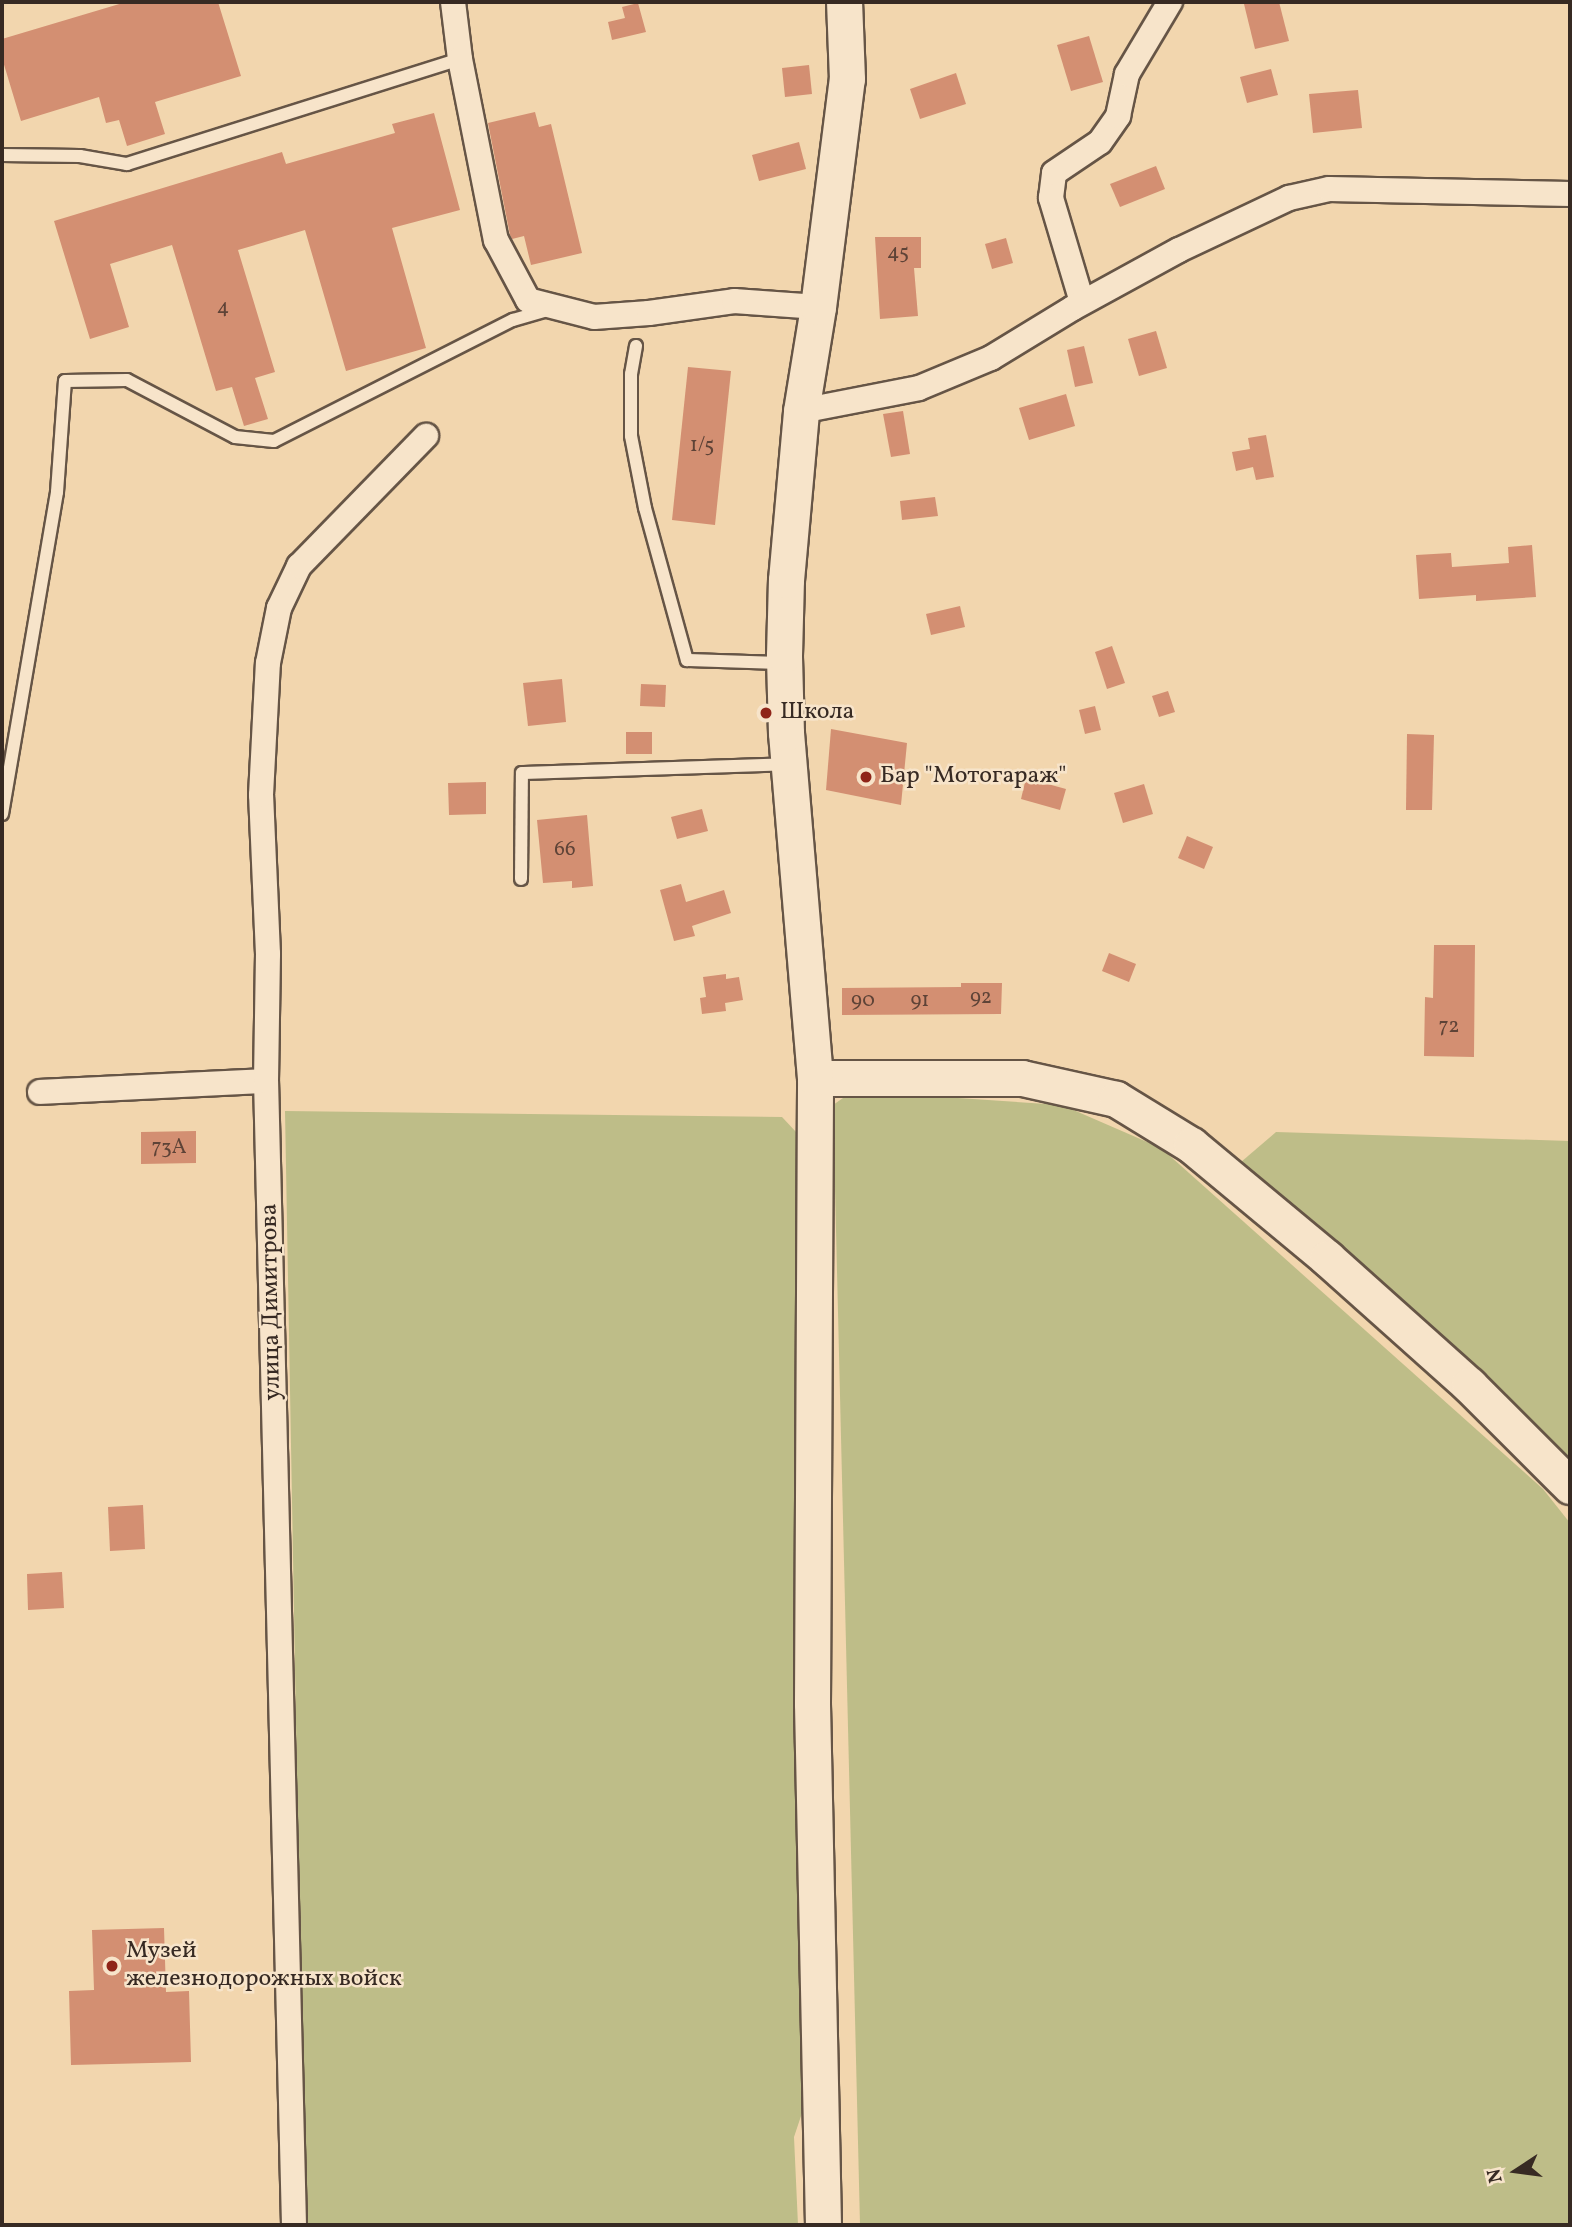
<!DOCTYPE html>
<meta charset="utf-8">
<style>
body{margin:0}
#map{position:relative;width:1572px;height:2227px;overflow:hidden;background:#f2d6ae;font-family:Vollkorn,serif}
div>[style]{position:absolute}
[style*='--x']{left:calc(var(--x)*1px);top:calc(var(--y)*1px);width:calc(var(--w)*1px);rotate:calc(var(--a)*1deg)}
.green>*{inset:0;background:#bebd88}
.building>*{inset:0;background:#d38f72}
.roads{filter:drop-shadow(2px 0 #665546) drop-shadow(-2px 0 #665546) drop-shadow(0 2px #665546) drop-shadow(0 -2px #665546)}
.lane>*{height:12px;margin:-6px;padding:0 6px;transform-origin:6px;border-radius:6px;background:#f7e4ca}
.street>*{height:24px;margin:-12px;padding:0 12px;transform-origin:12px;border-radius:12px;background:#f7e4ca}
.secondary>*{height:35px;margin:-17.5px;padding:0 17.5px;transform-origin:17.5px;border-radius:17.5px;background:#f7e4ca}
.dots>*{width:19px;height:19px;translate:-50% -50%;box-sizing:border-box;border:4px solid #f7e4ca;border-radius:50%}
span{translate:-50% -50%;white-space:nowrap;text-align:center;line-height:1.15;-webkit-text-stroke:5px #f7e4ca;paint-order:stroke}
.number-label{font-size:21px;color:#5e4337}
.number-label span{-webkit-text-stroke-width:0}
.poi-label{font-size:24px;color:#372a23}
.left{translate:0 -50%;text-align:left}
.street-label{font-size:24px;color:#372a23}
.frame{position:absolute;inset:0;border:4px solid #372a23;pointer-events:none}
.north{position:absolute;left:1481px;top:2136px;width:70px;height:70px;-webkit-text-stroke:5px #f7e4ca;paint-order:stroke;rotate:257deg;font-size:19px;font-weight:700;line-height:28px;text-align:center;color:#372a23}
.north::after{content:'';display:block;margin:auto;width:24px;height:32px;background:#372a23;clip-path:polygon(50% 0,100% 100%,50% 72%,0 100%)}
</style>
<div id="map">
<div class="green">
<i style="clip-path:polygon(853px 1091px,1062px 1105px,1161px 1148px,1543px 1489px,1570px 1523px,1570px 2225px,860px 2225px,833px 1105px)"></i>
<i style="clip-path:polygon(285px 1111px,782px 1117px,812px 1149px,804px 1381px,803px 2110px,794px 2137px,798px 2225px,305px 2225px)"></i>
<i style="clip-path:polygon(1276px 1132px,1570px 1141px,1570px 1472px,1241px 1162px)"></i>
</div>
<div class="building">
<i style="clip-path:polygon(126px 2px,218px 2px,241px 76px,155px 102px,165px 134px,127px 146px,119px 120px,106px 123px,99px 97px,21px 121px,2px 58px,2px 39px)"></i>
<i style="clip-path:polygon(1253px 2px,1279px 2px,1289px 41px,1255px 49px,1244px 4px)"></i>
<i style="clip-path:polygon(638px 3px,646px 32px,612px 40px,608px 22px,625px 18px,622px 7px)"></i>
<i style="clip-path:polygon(1089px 36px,1103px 82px,1071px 91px,1057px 45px)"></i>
<i style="clip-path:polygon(809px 65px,812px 94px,785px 97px,782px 68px)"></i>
<i style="clip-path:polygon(1271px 69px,1278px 95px,1247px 103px,1240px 77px)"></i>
<i style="clip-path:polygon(956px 73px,966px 104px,920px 119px,910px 89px)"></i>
<i style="clip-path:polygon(1358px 90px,1362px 128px,1313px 133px,1309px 94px)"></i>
<i style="clip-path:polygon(535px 112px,539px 127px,551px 124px,582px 253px,531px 265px,524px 236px,512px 239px,510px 235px,488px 123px)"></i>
<i style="clip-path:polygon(434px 113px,460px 210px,392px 228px,426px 348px,346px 371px,305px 230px,238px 250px,275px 372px,255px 378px,268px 419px,244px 426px,232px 387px,216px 391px,172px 245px,110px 264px,129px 327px,90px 339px,54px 221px,282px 152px,286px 164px,395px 133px,392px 124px)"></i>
<i style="clip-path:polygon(799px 142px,806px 169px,759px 181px,752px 155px)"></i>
<i style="clip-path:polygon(1156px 166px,1165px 189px,1120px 207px,1110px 184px)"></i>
<i style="clip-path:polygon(875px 237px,921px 237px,921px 268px,914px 268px,918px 316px,880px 319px)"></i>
<i style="clip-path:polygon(1006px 238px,1013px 263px,992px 269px,985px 244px)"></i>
<i style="clip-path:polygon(1156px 331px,1167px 368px,1139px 376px,1128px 339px)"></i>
<i style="clip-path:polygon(1084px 346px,1093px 383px,1075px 387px,1067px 350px)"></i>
<i style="clip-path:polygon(688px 367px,731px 371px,715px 525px,672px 520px)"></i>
<i style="clip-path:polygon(1066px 394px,1075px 426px,1029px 440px,1019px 408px)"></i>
<i style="clip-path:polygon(903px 411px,910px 454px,891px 457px,883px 414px)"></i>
<i style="clip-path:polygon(1266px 435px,1274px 477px,1256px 480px,1253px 467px,1236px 471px,1232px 452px,1250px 449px,1248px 438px)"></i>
<i style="clip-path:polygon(935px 497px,938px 516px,902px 520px,900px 501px)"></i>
<i style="clip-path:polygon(1532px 545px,1536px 597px,1476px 601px,1476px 595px,1419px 599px,1416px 555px,1451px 553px,1452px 567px,1509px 563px,1508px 547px)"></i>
<i style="clip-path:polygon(960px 606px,965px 627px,931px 635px,926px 614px)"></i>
<i style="clip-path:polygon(1112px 646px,1125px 683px,1107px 689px,1095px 652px)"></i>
<i style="clip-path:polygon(562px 679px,566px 722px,528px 726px,523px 683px)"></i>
<i style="clip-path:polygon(641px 684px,666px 685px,665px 707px,640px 706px)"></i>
<i style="clip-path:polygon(1168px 691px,1175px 712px,1159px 717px,1152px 696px)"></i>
<i style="clip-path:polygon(1095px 706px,1101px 730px,1085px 734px,1079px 710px)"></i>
<i style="clip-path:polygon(831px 729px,907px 743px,901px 805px,826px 790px)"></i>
<i style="clip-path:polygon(626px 732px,652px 732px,652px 754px,626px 754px)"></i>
<i style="clip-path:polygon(1407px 734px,1434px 735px,1432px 810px,1406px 810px)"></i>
<i style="clip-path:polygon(1026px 778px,1066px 789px,1060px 810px,1021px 799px)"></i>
<i style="clip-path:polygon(486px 782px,486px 814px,449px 815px,448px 783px)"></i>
<i style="clip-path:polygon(1144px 784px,1153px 814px,1123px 823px,1114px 793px)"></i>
<i style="clip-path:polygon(702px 809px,708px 831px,677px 839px,671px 817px)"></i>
<i style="clip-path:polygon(587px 815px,593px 886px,572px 888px,572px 881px,543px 883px,537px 820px)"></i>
<i style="clip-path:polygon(1187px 836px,1213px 847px,1204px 869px,1178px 858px)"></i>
<i style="clip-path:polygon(681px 884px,686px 902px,724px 890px,731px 913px,692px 926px,695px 936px,674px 941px,660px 890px)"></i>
<i style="clip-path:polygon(1434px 945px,1475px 945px,1474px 1057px,1424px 1056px,1425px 997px,1433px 998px)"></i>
<i style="clip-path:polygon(1109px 953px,1136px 964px,1129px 982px,1102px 971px)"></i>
<i style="clip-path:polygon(726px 974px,726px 979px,739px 977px,743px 1000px,725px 1003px,726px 1011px,702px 1014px,700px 998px,706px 997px,703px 977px)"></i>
<i style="clip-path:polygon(961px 983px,1002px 983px,1001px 1014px,842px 1015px,842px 988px,961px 987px)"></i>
<i style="clip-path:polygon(196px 1131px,196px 1163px,141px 1164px,141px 1132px)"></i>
<i style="clip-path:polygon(143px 1505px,145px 1549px,110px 1551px,108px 1507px)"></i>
<i style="clip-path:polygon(62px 1572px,64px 1608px,28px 1610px,27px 1574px)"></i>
<i style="clip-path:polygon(164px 1928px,166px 1992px,189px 1991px,191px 2062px,71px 2065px,69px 1991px,94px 1990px,92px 1930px)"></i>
</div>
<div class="roads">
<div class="lane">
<i style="--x:2;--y:155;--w:78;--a:0.7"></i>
<i style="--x:80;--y:156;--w:48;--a:9.7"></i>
<i style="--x:127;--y:164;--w:349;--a:-17.5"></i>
<i style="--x:636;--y:346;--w:28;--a:100"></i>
<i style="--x:631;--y:374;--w:62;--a:90"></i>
<i style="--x:631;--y:436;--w:73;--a:79"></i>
<i style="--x:645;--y:508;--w:158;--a:74.6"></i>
<i style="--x:687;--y:660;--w:94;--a:1.8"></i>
<i style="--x:2;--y:814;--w:327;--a:-80.3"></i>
<i style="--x:57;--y:492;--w:111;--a:-85.9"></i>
<i style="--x:65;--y:381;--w:62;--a:-0.9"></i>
<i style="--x:127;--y:380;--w:122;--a:27.8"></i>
<i style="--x:235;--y:437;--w:39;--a:6"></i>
<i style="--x:274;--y:441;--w:268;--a:-26.9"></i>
<i style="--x:513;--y:320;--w:35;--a:-16"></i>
<i style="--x:521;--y:879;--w:106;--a:-89.5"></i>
<i style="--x:522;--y:773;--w:266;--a:-1.9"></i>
</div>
<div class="street">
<i style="--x:453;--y:2;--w:57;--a:83"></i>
<i style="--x:460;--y:59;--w:185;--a:78.8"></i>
<i style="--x:496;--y:240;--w:68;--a:61.9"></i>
<i style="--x:528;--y:300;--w:68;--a:14.4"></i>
<i style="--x:594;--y:317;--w:55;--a:-4.2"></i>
<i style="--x:649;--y:313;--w:86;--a:-8"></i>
<i style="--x:734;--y:301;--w:84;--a:4.1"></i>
<i style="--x:1082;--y:302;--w:109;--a:-106.6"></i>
<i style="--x:1051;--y:198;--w:25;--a:-83"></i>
<i style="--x:1054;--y:173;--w:55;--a:-34"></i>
<i style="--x:1100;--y:142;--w:32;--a:-55"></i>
<i style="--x:1118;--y:116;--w:43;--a:-77.9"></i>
<i style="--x:1127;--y:74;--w:84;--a:-59.2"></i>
<i style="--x:801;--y:411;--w:120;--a:-11"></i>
<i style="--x:919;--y:388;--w:78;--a:-22.6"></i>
<i style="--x:991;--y:358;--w:96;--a:-31.4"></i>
<i style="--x:1073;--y:308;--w:121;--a:-28.7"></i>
<i style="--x:1179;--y:250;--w:122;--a:-25.3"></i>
<i style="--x:1289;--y:198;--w:41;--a:-12.7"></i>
<i style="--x:1329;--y:189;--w:241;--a:1.2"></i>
<i style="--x:40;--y:1092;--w:226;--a:-2.8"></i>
<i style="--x:294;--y:2225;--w:1144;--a:-91.4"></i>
<i style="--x:266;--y:1081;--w:127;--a:-89.1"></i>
<i style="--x:268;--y:954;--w:159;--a:-92.5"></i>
<i style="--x:261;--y:795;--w:132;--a:-87"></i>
<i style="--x:268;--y:663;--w:56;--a:-78.7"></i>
<i style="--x:279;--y:608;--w:47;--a:-64.5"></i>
<i style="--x:299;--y:566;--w:182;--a:-45.7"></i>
</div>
<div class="secondary">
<i style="--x:815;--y:1078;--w:207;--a:0"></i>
<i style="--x:1022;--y:1078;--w:96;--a:12.6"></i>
<i style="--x:1116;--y:1099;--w:88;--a:31.5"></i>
<i style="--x:1191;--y:1145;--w:177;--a:39.7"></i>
<i style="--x:1327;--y:1258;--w:191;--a:41.8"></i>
<i style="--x:1469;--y:1385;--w:143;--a:45"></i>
<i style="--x:823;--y:2225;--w:522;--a:-91.21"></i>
<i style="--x:812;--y:1703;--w:625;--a:-89.72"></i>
<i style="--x:815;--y:1078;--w:346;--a:-94.8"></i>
<i style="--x:786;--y:733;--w:78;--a:-91.5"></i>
<i style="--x:784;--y:655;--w:75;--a:-88.5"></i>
<i style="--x:786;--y:580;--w:170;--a:-84.9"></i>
<i style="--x:801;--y:411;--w:105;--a:-80.7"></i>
<i style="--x:818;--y:307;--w:230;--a:-82.8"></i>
<i style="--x:847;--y:79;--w:77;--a:-92.2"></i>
</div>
</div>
<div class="dots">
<i style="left:766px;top:713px;background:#8f2418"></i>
<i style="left:866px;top:777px;background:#8f2418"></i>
<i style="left:112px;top:1966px;background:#8f2418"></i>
</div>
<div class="number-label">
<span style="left:898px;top:253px">45</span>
<span style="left:223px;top:308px">4</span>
<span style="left:702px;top:446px">1/5</span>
<span style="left:565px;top:850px">66</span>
<span style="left:981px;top:998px">92</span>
<span style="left:863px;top:1001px">90</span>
<span style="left:920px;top:1001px">91</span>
<span style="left:1449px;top:1027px">72</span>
<span style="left:169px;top:1148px">73А</span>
</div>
<div class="poi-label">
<span class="left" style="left:780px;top:713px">Школа</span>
<span class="left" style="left:880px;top:777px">Бар "Мотогараж"</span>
<span class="left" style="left:126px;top:1966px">Музей<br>железнодорожных войск</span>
</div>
<div class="street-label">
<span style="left:272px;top:1302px;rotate:-91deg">улица Димитрова</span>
</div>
<div class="frame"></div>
<div class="north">N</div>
</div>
